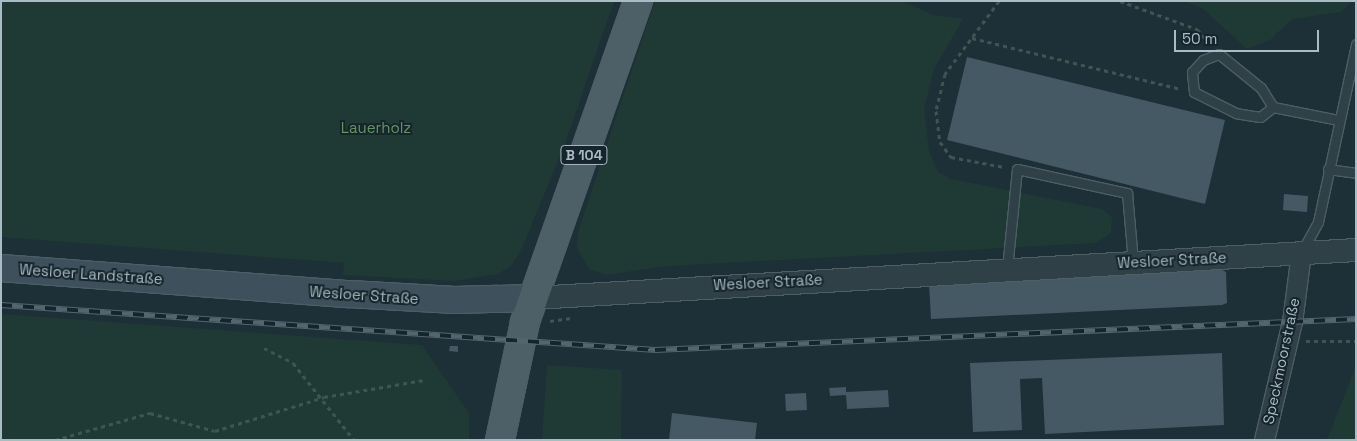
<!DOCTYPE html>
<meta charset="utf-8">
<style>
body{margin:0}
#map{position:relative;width:1357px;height:441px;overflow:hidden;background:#1d2f37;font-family:"Space Grotesk",sans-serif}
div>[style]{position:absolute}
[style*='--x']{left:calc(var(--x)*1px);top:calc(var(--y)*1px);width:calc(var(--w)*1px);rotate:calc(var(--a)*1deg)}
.green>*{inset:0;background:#1f3a35}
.building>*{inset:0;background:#445963}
.path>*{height:3px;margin-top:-1.5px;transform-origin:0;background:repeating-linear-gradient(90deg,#3e5652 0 4px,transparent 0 8px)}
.roads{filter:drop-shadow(1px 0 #4d5e65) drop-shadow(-1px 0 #4d5e65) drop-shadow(0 1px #4d5e65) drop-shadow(0 -1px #4d5e65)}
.service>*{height:9px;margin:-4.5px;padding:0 4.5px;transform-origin:4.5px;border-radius:4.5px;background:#304047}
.minor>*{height:19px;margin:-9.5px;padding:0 9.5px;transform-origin:9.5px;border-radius:9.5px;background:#304047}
.tertiary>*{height:22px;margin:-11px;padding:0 11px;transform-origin:11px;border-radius:11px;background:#304047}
.secondary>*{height:26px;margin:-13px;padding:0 13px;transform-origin:13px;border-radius:13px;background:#3e505b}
.primary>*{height:28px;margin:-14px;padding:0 14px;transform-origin:14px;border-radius:14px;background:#4d6068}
.rail>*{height:5.5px;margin-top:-2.75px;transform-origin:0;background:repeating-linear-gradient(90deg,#16252b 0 11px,#51666f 0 22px);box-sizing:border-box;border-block:1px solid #51666f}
span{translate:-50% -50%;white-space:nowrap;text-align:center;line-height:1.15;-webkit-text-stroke:4px #16252b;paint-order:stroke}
.shield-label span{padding:1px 4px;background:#16252b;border:1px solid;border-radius:4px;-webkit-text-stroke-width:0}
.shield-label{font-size:14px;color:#a9bbc5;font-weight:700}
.park-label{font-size:15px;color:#629760}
.street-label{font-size:15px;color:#a9bbc5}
.frame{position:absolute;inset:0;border:2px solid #a9bbc5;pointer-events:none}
.scale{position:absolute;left:1174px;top:30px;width:145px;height:22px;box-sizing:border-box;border:2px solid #a9bbc5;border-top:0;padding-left:6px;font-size:15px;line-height:18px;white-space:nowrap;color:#a9bbc5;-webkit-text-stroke:4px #16252b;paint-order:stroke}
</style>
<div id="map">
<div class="green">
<i style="clip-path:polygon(1px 1px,614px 1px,564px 147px,521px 250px,511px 266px,498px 274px,454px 281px,343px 275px,344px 263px,1px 237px)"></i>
<i style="clip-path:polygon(655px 1px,902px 1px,933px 15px,963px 19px,934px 69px,924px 109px,929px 151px,938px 172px,951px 179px,1102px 209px,1112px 217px,1111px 233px,1096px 243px,668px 266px,606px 275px,589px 269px,577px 248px,578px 232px)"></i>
<i style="clip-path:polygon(1183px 1px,1352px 1px,1341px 12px,1292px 19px,1270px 40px,1247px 49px,1202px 8px)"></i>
<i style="clip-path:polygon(1px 314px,422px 345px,469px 413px,469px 440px,1px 440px)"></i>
<i style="clip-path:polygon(547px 365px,622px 370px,621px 440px,542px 440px)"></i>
<i style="clip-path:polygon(1356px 365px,1356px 440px,1327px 440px)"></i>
</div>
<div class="building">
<i style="clip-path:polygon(967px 57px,1225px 120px,1205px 204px,947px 140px)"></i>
<i style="clip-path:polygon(1284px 194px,1308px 196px,1307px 212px,1283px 210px)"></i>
<i style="clip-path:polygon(1220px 269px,1226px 272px,1227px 303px,1222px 305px,931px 319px,929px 283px)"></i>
<i style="clip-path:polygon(450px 346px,458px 346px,458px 352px,449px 351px)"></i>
<i style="clip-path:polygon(1222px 353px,1224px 425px,1045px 434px,1042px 378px,1020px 379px,1022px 430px,973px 432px,970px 363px)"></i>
<i style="clip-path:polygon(846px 387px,846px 392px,888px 390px,889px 407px,847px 409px,846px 395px,830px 396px,829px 388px)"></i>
<i style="clip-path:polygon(806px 393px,807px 410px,786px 411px,785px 394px)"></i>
<i style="clip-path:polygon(672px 413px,757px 423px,755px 440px,669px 440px)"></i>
</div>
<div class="path">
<i style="--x:999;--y:1;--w:91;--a:126.5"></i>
<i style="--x:945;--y:74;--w:38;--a:104"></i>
<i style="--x:936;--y:111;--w:31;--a:83"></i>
<i style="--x:940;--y:142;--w:19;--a:54"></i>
<i style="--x:951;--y:157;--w:54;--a:10.7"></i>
<i style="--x:1120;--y:1;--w:82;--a:20"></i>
<i style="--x:1197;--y:29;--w:18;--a:49"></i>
<i style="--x:972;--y:38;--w:215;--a:13.7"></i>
<i style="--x:550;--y:321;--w:21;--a:-8"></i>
<i style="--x:1306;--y:341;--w:50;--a:0"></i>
<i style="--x:264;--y:348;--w:33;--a:27"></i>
<i style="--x:293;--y:363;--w:98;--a:51.6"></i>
<i style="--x:55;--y:440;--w:99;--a:-15.9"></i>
<i style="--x:150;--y:413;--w:67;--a:15.5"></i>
<i style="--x:215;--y:431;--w:114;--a:-17.3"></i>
<i style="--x:324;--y:397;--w:100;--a:-9.7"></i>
</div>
<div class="roads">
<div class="service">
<i style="--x:1273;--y:107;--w:16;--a:142"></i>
<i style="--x:1260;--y:117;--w:24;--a:-171"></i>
<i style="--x:1236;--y:113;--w:47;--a:-153.4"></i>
<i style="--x:1194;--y:92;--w:20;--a:-96"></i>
<i style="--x:1192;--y:72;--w:16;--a:-47"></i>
<i style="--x:1203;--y:60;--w:17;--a:-21"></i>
<i style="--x:1219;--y:54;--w:54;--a:39"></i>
<i style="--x:1261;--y:88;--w:22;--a:58"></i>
<i style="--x:1273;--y:107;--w:66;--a:11.3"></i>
<i style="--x:1328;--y:169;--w:28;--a:8"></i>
<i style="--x:1302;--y:251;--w:33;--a:-61"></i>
<i style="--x:1318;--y:222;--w:182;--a:-77.9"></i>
<i style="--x:1007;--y:269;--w:100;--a:-84.3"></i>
<i style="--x:1017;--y:169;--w:113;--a:12.3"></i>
<i style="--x:1127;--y:193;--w:69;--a:85"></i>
</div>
<div class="minor">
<i style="--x:1264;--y:440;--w:121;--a:-76.7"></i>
<i style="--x:1292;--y:322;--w:70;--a:-82.6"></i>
</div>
<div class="tertiary">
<i style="--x:534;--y:298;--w:823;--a:-3.34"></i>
</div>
<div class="secondary">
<i style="--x:1;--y:268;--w:349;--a:4.3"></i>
<i style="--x:349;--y:294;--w:106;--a:3.2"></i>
<i style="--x:455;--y:300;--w:79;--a:-1.5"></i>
</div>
<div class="primary">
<i style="--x:500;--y:440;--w:121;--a:-78"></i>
<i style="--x:525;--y:322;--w:340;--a:-70.6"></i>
</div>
</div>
<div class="rail">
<i style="--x:1;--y:305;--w:656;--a:3.94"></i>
<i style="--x:655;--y:350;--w:702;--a:-2.53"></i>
</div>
<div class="shield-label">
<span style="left:584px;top:155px">B 104</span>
</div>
<div class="park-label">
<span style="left:376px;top:128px">Lauerholz</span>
</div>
<div class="street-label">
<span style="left:1172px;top:260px;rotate:-3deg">Wesloer Straße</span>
<span style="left:91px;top:274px;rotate:4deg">Wesloer Landstraße</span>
<span style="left:768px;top:282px;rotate:-3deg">Wesloer Straße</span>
<span style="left:364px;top:295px;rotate:4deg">Wesloer Straße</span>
<span style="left:1281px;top:361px;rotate:-78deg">Speckmoorstraße</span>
</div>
<div class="frame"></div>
<div class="scale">50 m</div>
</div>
